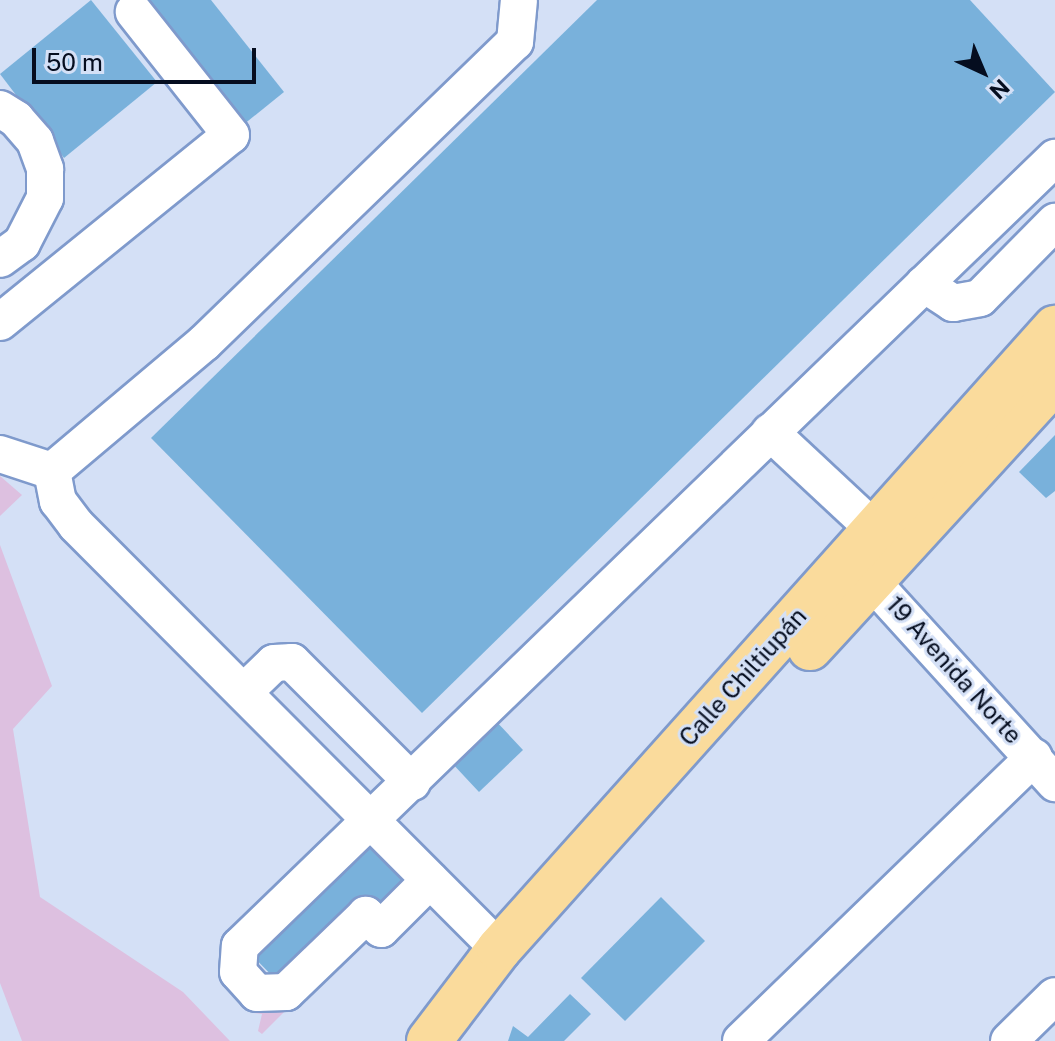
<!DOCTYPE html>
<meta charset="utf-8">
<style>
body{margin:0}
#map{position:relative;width:1055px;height:1041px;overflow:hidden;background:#d4e0f6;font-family:"Public Sans",sans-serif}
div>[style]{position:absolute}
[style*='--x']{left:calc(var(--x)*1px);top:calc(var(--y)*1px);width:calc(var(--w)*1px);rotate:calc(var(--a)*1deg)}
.green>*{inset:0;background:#ddc0e0}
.building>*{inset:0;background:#79b1db}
.roads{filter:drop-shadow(2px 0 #7f9acc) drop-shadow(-2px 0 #7f9acc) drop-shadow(0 2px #7f9acc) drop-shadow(0 -2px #7f9acc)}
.minor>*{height:36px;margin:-18px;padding:0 18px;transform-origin:18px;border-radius:18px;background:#fff}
.major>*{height:44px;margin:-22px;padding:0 22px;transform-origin:22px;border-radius:22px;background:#fadb9c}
span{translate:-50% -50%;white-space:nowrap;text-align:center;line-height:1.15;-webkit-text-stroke:6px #d4e0f6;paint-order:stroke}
.street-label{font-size:24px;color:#050d1f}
.north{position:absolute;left:943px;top:32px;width:80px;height:80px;-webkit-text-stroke:6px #d4e0f6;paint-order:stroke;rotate:136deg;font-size:22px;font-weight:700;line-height:32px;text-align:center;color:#050d1f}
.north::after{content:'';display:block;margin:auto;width:28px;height:36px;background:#050d1f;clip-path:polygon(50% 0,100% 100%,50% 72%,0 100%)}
.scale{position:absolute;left:32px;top:48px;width:224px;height:36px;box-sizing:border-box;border:4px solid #050d1f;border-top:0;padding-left:10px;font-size:24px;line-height:28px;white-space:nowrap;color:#050d1f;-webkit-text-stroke:6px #d4e0f6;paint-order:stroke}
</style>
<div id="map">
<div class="green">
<i style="clip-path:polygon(0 476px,22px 495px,0 516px)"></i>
<i style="clip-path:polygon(0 545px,52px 686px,13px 729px,40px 897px,183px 992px,230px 1041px,22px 1041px,0 983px)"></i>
<i style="clip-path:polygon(256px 1002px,292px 1004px,262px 1034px,258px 1031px,262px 1014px,254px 1013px)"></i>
</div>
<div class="building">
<i style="clip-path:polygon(91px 0,157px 82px,64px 158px,0 74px)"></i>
<i style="clip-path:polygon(139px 0,211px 0,284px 92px,238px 129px)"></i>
<i style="clip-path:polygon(597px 0,970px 0,1055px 92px,422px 713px,151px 438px)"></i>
<i style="clip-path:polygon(1055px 435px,1055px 491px,1046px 498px,1019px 472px)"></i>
<i style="clip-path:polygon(494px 719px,523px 750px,479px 792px,450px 761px)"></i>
<i style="clip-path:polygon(369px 835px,415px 882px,387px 909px,375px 897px,283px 987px,249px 952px)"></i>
<i style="clip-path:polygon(661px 897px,705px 941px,625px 1021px,581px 978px)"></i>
<i style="clip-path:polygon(570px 994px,591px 1014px,564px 1041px,508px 1041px,513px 1026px,528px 1037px)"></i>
</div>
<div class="roads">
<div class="minor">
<i style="--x:0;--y:109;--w:19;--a:32"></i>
<i style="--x:16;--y:119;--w:29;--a:49"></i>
<i style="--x:35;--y:141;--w:30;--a:70"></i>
<i style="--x:45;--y:169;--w:29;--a:90"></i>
<i style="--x:45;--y:198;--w:51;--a:117.1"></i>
<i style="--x:22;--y:243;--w:27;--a:144"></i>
<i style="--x:924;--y:284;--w:35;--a:33"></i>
<i style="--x:953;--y:303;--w:27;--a:-10"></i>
<i style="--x:980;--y:298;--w:107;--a:-45.4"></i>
<i style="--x:0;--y:322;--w:297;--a:-39"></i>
<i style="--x:231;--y:135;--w:157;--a:-128.3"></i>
<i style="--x:770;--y:432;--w:145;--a:43"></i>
<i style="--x:0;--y:454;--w:55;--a:18.1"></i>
<i style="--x:52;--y:471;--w:199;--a:-40.1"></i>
<i style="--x:204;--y:343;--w:433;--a:-44.1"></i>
<i style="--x:515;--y:42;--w:42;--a:-84.6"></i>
<i style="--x:52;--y:471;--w:31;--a:79"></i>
<i style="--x:58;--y:501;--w:30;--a:53"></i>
<i style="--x:76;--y:525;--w:599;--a:45.07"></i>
<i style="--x:854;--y:562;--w:299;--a:47.7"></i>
<i style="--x:245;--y:691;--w:40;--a:-44"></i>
<i style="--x:274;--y:663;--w:18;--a:-3"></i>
<i style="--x:292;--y:662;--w:170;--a:45"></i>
<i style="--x:430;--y:880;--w:69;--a:135"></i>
<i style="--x:381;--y:929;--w:21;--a:-137"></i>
<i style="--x:366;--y:915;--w:111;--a:136.1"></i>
<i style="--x:286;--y:992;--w:29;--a:178"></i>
<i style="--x:257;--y:993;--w:28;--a:-132"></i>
<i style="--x:238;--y:972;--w:26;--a:-86"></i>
<i style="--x:240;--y:946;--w:1134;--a:-44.04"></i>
<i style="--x:741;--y:1041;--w:408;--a:-44.1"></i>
<i style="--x:1009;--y:1041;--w:64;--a:-44.4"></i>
</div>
<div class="major">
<i style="--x:810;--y:648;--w:362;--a:-47.5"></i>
<i style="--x:429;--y:1041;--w:116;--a:-52.7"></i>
<i style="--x:499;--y:949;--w:834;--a:-48.16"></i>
</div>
</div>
<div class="street-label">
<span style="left:954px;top:670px;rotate:48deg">19 Avenida Norte</span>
<span style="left:743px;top:677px;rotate:-48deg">Calle Chiltiupán</span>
</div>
<div class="north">N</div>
<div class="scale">50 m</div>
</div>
